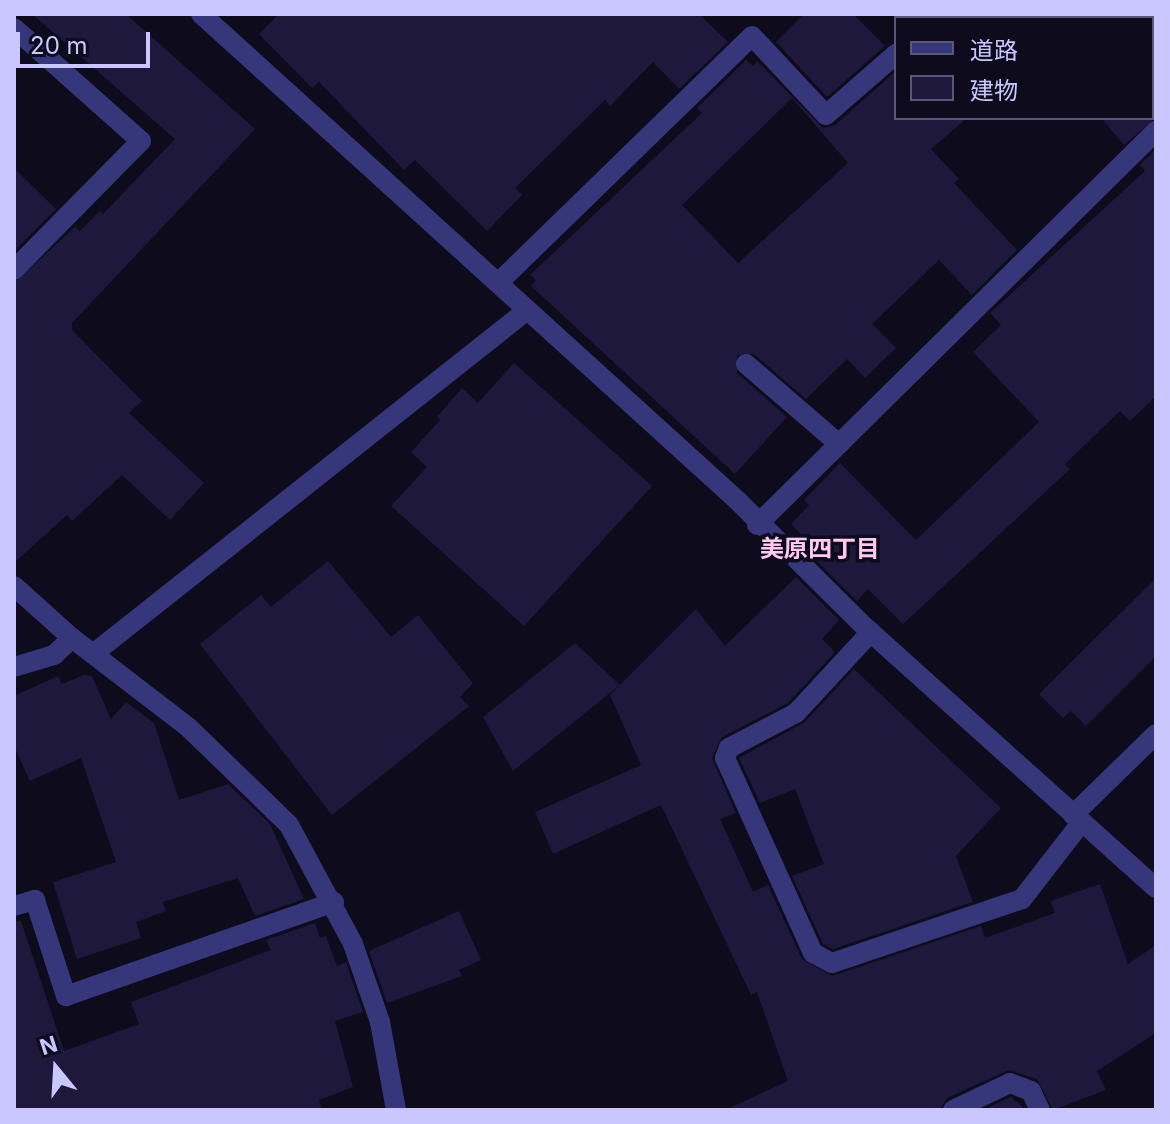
<!DOCTYPE html>
<meta charset="utf-8">
<style>
body{margin:0}
#map{position:relative;width:1170px;height:1124px;overflow:hidden;background:#0d0b1c;font-family:Inter,"Noto Sans JP",sans-serif}
div>[style]{position:absolute}
[style*='--x']{left:calc(var(--x)*1px);top:calc(var(--y)*1px);width:calc(var(--w)*1px);rotate:calc(var(--a)*1deg)}
.building>*{inset:0;background:#1d183c}
.street>*{height:20px;margin:-10px;padding:0 10px;transform-origin:10px;border-radius:10px;background:#36377a}
span{translate:-50% -50%;white-space:nowrap;text-align:center;line-height:1.15;-webkit-text-stroke:7px #0d0b1c;paint-order:stroke}
.neighbourhood-label{font-size:24px;color:#fec9ee;font-weight:700}
.frame{position:absolute;inset:0;border:16px solid #cac7fe;pointer-events:none}
.legend{position:absolute;left:894px;top:16px;width:260px;height:104px;box-sizing:border-box;background:#0d0b1c;border:2px solid #595676;margin:0;padding:10px 14px;list-style:none;font-size:24px;color:#cac7fe}
.legend li{display:flex;align-items:center;gap:16px;height:40px}
.legend b{width:40px;border:2px solid #595676}
.north{position:absolute;left:16px;top:1028px;width:80px;height:80px;-webkit-text-stroke:6px #0d0b1c;paint-order:stroke;rotate:342deg;font-size:22px;font-weight:700;line-height:32px;text-align:center;color:#cac7fe}
.north::after{content:'';display:block;margin:auto;width:28px;height:36px;background:#cac7fe;clip-path:polygon(50% 0,100% 100%,50% 72%,0 100%)}
.scale{position:absolute;left:16px;top:32px;width:134px;height:36px;box-sizing:border-box;border:4px solid #cac7fe;border-top:0;padding-left:10px;font-size:24px;line-height:28px;white-space:nowrap;color:#cac7fe;-webkit-text-stroke:6px #0d0b1c;paint-order:stroke}
</style>
<div id="map">
<div class="building">
<i style="clip-path:polygon(32px 14px,126px 14px,255px 129px,72px 323px,72px 330px,142px 401px,129px 413px,204px 483px,170px 520px,122px 475px,72px 521px,67px 515px,14px 563px,14px 283px,75px 227px,80px 231px,100px 211px,103px 214px,175px 139px)"></i>
<i style="clip-path:polygon(279px 14px,699px 14px,728px 42px,679px 89px,653px 62px,610px 106px,605px 100px,515px 188px,522px 195px,487px 231px,415px 160px,404px 170px,319px 82px,312px 88px,259px 34px)"></i>
<i style="clip-path:polygon(804px 14px,853px 14px,885px 46px,827px 97px,776px 42px)"></i>
<i style="clip-path:polygon(evenodd,746px 60px,753px 66px,757px 61px,823px 128px,835px 125px,896px 71px,896px 118px,967px 118px,931px 149px,959px 179px,954px 183px,1017px 250px,972px 295px,939px 260px,872px 324px,896px 348px,865px 378px,847px 359px,806px 399px,754px 354px,737px 355px,737px 373px,787px 417px,735px 474px,531px 286px,536px 280px,530px 275px,702px 113px,697px 108px,746px 60px,792px 98px,848px 163px,738px 263px,682px 205px,792px 98px)"></i>
<i style="clip-path:polygon(1101px 118px,1156px 118px,1124px 145px)"></i>
<i style="clip-path:polygon(1156px 149px,1156px 396px,1130px 421px,1120px 411px,1065px 464px,1070px 469px,903px 624px,868px 589px,857px 601px,814px 558px,819px 552px,791px 524px,809px 505px,804px 500px,840px 463px,916px 540px,1039px 422px,973px 352px,1001px 325px,990px 313px,1145px 171px,1140px 165px)"></i>
<i style="clip-path:polygon(14px 168px,56px 209px,14px 251px)"></i>
<i style="clip-path:polygon(514px 363px,652px 486px,524px 626px,391px 506px,427px 467px,411px 452px,440px 420px,437px 417px,462px 388px,478px 403px)"></i>
<i style="clip-path:polygon(328px 561px,391px 637px,418px 615px,473px 683px,460px 697px,469px 706px,332px 815px,200px 644px,261px 595px,271px 607px)"></i>
<i style="clip-path:polygon(796px 577px,839px 620px,822px 639px,835px 652px,788px 703px,722px 737px,712px 758px,736px 813px,720px 819px,753px 892px,768px 885px,802px 959px,832px 976px,981px 926px,985px 938px,1055px 913px,1050px 901px,1100px 884px,1128px 964px,1156px 945px,1156px 1033px,1097px 1071px,1106px 1090px,1053px 1110px,1037px 1079px,1009px 1070px,947px 1098px,940px 1110px,725px 1110px,788px 1081px,757px 992px,751px 995px,661px 805px,553px 854px,535px 812px,641px 765px,610px 695px,696px 609px,725px 646px)"></i>
<i style="clip-path:polygon(1156px 578px,1156px 656px,1086px 726px,1071px 711px,1063px 718px,1039px 694px)"></i>
<i style="clip-path:polygon(575px 643px,620px 685px,513px 771px,483px 717px)"></i>
<i style="clip-path:polygon(854px 669px,1001px 808px,956px 856px,973px 902px,833px 949px,823px 944px,792px 876px,824px 864px,795px 789px,760px 803px,739px 758px,805px 722px)"></i>
<i style="clip-path:polygon(84px 675px,92px 676px,111px 719px,126px 702px,154px 723px,179px 800px,228px 784px,270px 824px,304px 899px,255px 916px,238px 878px,163px 902px,166px 911px,136px 922px,141px 938px,77px 959px,53px 882px,116px 862px,81px 758px,30px 781px,14px 746px,14px 696px,58px 676px,62px 684px)"></i>
<i style="clip-path:polygon(459px 911px,481px 960px,459px 970px,462px 976px,387px 1003px,369px 951px)"></i>
<i style="clip-path:polygon(21px 921px,64px 1051px,139px 1024px,131px 1002px,271px 950px,266px 940px,315px 923px,320px 938px,326px 936px,337px 966px,346px 962px,363px 1012px,335px 1021px,353px 1087px,319px 1100px,322px 1110px,14px 1110px,14px 922px)"></i>
<i style="clip-path:polygon(1011px 1097px,1026px 1110px,983px 1110px)"></i>
</div>
<div class="street">
<i style="--x:201;--y:14;--w:724;--a:42.2"></i>
<i style="--x:737;--y:500;--w:182;--a:44.8"></i>
<i style="--x:866;--y:628;--w:389;--a:41.9"></i>
<i style="--x:937;--y:18;--w:6;--a:-45"></i>
<i style="--x:14;--y:28;--w:170;--a:41.7"></i>
<i style="--x:141;--y:141;--w:181;--a:134.6"></i>
<i style="--x:498;--y:283;--w:354;--a:-44.2"></i>
<i style="--x:752;--y:36;--w:108;--a:46.9"></i>
<i style="--x:826;--y:115;--w:93;--a:-41.1"></i>
<i style="--x:746;--y:364;--w:123;--a:40.7"></i>
<i style="--x:757;--y:525;--w:561;--a:-44.64"></i>
<i style="--x:14;--y:586;--w:78;--a:41.9"></i>
<i style="--x:72;--y:638;--w:146;--a:37.5"></i>
<i style="--x:188;--y:727;--w:141;--a:44.1"></i>
<i style="--x:289;--y:825;--w:135;--a:61.7"></i>
<i style="--x:353;--y:944;--w:83;--a:70.9"></i>
<i style="--x:380;--y:1022;--w:89;--a:79.7"></i>
<i style="--x:871;--y:632;--w:110;--a:132.8"></i>
<i style="--x:796;--y:713;--w:76;--a:152.4"></i>
<i style="--x:729;--y:748;--w:11;--a:112"></i>
<i style="--x:725;--y:758;--w:214;--a:65.7"></i>
<i style="--x:813;--y:953;--w:21;--a:28"></i>
<i style="--x:832;--y:963;--w:200;--a:-18.6"></i>
<i style="--x:1022;--y:899;--w:96;--a:-52.2"></i>
<i style="--x:93;--y:654;--w:552;--a:-38.38"></i>
<i style="--x:14;--y:667;--w:42;--a:-16.7"></i>
<i style="--x:54;--y:655;--w:25;--a:-43"></i>
<i style="--x:1073;--y:815;--w:116;--a:-44.3"></i>
<i style="--x:14;--y:906;--w:22;--a:-16"></i>
<i style="--x:35;--y:900;--w:101;--a:72.1"></i>
<i style="--x:66;--y:996;--w:284;--a:-19.3"></i>
<i style="--x:953;--y:1110;--w:63;--a:-25.3"></i>
<i style="--x:1010;--y:1083;--w:22;--a:21"></i>
<i style="--x:1031;--y:1091;--w:21;--a:65"></i>
</div>
<div class="neighbourhood-label">
<span style="left:820px;top:549px">美原四丁目</span>
</div>
<div class="frame"></div>
<ul class="legend">
<li><b style="height:10px;background:#36377a"></b>道路</li>
<li><b style="height:22px;background:#1d183c"></b>建物</li>
</ul>
<div class="north">N</div>
<div class="scale">20 m</div>
</div>
